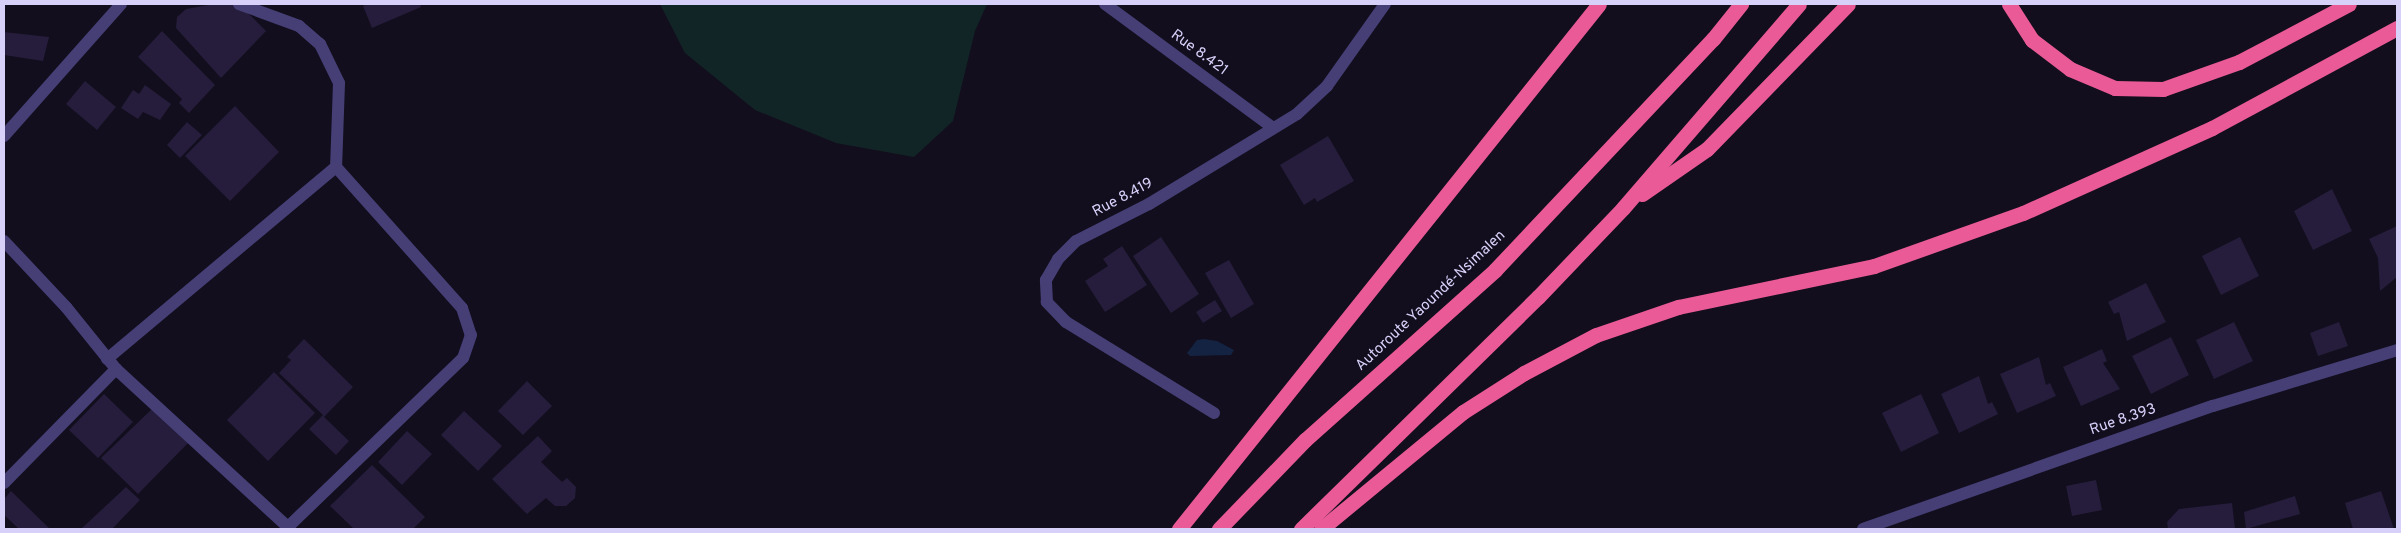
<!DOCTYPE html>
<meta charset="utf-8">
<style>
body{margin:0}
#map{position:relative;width:2401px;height:533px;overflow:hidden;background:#120e1d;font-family:Overpass,sans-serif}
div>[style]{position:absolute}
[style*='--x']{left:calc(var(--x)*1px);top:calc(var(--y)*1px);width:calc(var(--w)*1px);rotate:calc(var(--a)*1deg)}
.green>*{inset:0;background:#122526}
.water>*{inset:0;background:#142341}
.building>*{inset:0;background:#251d3b}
.minor>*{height:12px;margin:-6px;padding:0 6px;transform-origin:6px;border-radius:6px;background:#453f76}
.motorway>*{height:15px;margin:-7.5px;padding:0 7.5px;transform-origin:7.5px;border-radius:7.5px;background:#ea5a96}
span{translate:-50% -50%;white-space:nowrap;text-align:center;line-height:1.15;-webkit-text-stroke:4.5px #120e1d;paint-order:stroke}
.street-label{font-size:15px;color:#d7d0f9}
.frame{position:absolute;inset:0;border:5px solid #d7d0f9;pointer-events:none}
</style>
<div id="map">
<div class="green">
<i style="clip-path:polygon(660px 4px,987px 4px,975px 31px,953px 121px,914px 157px,836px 143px,755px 110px,685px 53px)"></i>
</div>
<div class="water">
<i style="clip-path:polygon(1204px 339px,1217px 341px,1234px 350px,1231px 355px,1190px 356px,1187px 353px,1197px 340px)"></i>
</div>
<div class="building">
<i style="clip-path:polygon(214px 4px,239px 4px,266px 31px,221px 78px,176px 28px,177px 17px,186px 9px)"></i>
<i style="clip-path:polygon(368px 4px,420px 4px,421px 7px,372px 28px,363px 6px)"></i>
<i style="clip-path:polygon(162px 31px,215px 85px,189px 113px,179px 103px,182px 99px,138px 57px)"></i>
<i style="clip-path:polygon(4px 32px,49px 37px,43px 61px,4px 55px)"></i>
<i style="clip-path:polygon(85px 81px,116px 107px,97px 130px,66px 104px)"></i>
<i style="clip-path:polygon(145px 85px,171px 104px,160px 120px,143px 112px,138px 119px,121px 108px,133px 90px,139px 94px)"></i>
<i style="clip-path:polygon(235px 106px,279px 152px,230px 201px,185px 156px)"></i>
<i style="clip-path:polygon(187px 122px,202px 135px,180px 158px,167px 145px)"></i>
<i style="clip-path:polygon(1328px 136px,1354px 181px,1317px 202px,1315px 198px,1304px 205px,1280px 165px)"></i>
<i style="clip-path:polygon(2332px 189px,2352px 231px,2313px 250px,2294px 211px)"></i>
<i style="clip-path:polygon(2397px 226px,2397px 277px,2380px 291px,2378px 258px,2369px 239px)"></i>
<i style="clip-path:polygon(1161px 237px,1199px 294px,1171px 313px,1133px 256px)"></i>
<i style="clip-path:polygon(2240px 237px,2259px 276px,2221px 295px,2202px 256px)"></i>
<i style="clip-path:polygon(1122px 246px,1147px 285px,1105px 312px,1085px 281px,1108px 266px,1103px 259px)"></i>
<i style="clip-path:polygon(1229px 260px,1254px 304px,1231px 318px,1205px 273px)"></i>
<i style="clip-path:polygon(2146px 283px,2166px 322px,2127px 341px,2119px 312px,2114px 314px,2108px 302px)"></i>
<i style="clip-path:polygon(1215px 300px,1222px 311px,1203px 323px,1196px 312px)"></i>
<i style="clip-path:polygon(2234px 322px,2253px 361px,2214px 379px,2196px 340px)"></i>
<i style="clip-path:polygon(2339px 322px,2348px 346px,2318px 356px,2310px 333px)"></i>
<i style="clip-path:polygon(2171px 337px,2189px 375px,2151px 394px,2132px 356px)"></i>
<i style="clip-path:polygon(304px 339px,353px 387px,324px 417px,349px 441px,336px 455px,309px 429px,323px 415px,279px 373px,291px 360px,287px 357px)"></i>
<i style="clip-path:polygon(2102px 349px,2107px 361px,2103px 363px,2120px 389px,2081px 406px,2063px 367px)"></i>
<i style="clip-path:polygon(2039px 357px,2046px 385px,2050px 383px,2056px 396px,2017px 413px,2000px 374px)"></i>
<i style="clip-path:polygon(274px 372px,315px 413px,268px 461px,227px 420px)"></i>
<i style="clip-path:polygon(1979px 376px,1988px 404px,1992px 402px,1998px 414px,1959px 433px,1941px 394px)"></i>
<i style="clip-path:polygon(527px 381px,552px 406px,523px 435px,498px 411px)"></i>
<i style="clip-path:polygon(104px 394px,133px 422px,98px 458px,69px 430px)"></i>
<i style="clip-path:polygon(1921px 394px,1939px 433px,1901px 452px,1882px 413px)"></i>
<i style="clip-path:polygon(156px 405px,192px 439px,138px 494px,101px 458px)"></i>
<i style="clip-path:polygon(464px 411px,502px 446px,478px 471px,441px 435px)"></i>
<i style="clip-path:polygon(407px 431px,432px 454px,402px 485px,378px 462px)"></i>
<i style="clip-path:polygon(538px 436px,552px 451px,541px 462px,562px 482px,567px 478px,576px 487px,575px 498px,566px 506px,555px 506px,546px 498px,527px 514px,492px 479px)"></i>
<i style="clip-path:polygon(372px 465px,425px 517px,413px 529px,354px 529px,330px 506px)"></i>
<i style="clip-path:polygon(2096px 480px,2102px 510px,2072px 516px,2066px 486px)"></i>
<i style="clip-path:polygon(126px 487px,140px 500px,112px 529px,81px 529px)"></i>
<i style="clip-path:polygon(11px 491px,50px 529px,19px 529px,4px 515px,4px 499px)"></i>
<i style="clip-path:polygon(2381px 491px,2394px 529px,2353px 529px,2345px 503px)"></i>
<i style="clip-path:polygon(2295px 496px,2300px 514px,2246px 529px,2244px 512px)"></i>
<i style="clip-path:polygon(2232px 503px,2235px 529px,2168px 529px,2167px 522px,2179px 509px)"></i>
</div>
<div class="minor">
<i style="--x:239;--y:4;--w:64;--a:20.1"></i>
<i style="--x:299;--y:26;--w:28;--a:41"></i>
<i style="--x:320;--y:44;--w:43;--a:64"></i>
<i style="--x:339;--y:83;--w:84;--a:92"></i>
<i style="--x:336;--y:167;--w:189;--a:48.2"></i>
<i style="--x:462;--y:308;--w:28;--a:72"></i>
<i style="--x:471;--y:335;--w:24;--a:109"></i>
<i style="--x:463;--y:358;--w:243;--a:136"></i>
<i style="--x:1105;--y:4;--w:209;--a:36.4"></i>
<i style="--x:4;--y:136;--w:176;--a:-48.4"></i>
<i style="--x:4;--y:241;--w:91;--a:46.8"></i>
<i style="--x:66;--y:307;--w:80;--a:51.1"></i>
<i style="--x:116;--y:369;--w:236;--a:42.6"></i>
<i style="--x:107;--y:359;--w:299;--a:-40"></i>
<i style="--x:1214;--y:413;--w:174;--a:-148.4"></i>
<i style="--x:1066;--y:322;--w:28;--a:-134"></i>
<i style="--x:1047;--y:302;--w:22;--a:-93"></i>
<i style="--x:1046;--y:280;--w:24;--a:-60"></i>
<i style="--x:1058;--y:259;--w:25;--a:-45"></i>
<i style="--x:1076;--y:241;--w:82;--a:-26.9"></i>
<i style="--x:1149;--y:204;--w:173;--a:-31.3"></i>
<i style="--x:1297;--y:114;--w:41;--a:-43"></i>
<i style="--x:1327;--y:86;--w:100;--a:-54.7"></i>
<i style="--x:4;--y:483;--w:160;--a:-45.5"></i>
<i style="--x:1863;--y:529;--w:371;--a:-19.4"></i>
<i style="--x:2213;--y:406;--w:192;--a:-16.9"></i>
</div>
<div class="motorway">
<i style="--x:2009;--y:4;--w:43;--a:57.4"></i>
<i style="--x:2032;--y:40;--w:48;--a:37.3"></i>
<i style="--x:2070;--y:69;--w:49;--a:22.9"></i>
<i style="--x:2115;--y:88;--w:48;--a:1.2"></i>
<i style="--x:2163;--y:89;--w:81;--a:-19.6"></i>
<i style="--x:2239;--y:62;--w:124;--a:-27.8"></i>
<i style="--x:1642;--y:194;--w:79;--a:-34.7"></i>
<i style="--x:1707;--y:149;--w:202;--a:-45.8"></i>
<i style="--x:1179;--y:529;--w:672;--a:-51.34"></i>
<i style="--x:1219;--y:529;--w:124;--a:-46"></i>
<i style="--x:1305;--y:440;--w:255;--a:-41.8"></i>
<i style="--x:1495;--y:270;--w:318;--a:-46.7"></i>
<i style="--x:1713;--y:39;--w:45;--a:-51.3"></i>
<i style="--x:1301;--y:529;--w:332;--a:-44.4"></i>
<i style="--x:1538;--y:297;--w:123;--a:-46.3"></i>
<i style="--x:1623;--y:208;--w:269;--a:-49.2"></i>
<i style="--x:1321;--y:529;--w:184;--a:-39.5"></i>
<i style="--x:1463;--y:412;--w:72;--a:-32.6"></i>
<i style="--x:1524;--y:373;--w:81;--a:-27.8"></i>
<i style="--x:1596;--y:335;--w:87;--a:-18.9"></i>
<i style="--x:1678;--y:307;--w:200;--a:-11.8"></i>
<i style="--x:1874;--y:266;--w:158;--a:-19.6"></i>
<i style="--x:2023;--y:213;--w:207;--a:-24.2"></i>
<i style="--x:2212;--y:128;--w:210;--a:-28.4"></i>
</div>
<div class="street-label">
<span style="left:1199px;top:53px;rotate:36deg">Rue 8.421</span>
<span style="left:1123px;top:198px;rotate:-28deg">Rue 8.419</span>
<span style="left:1431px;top:301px;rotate:-43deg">Autoroute Yaoundé-Nsimalen</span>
<span style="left:2123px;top:420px;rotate:-19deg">Rue 8.393</span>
</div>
<div class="frame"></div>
</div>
